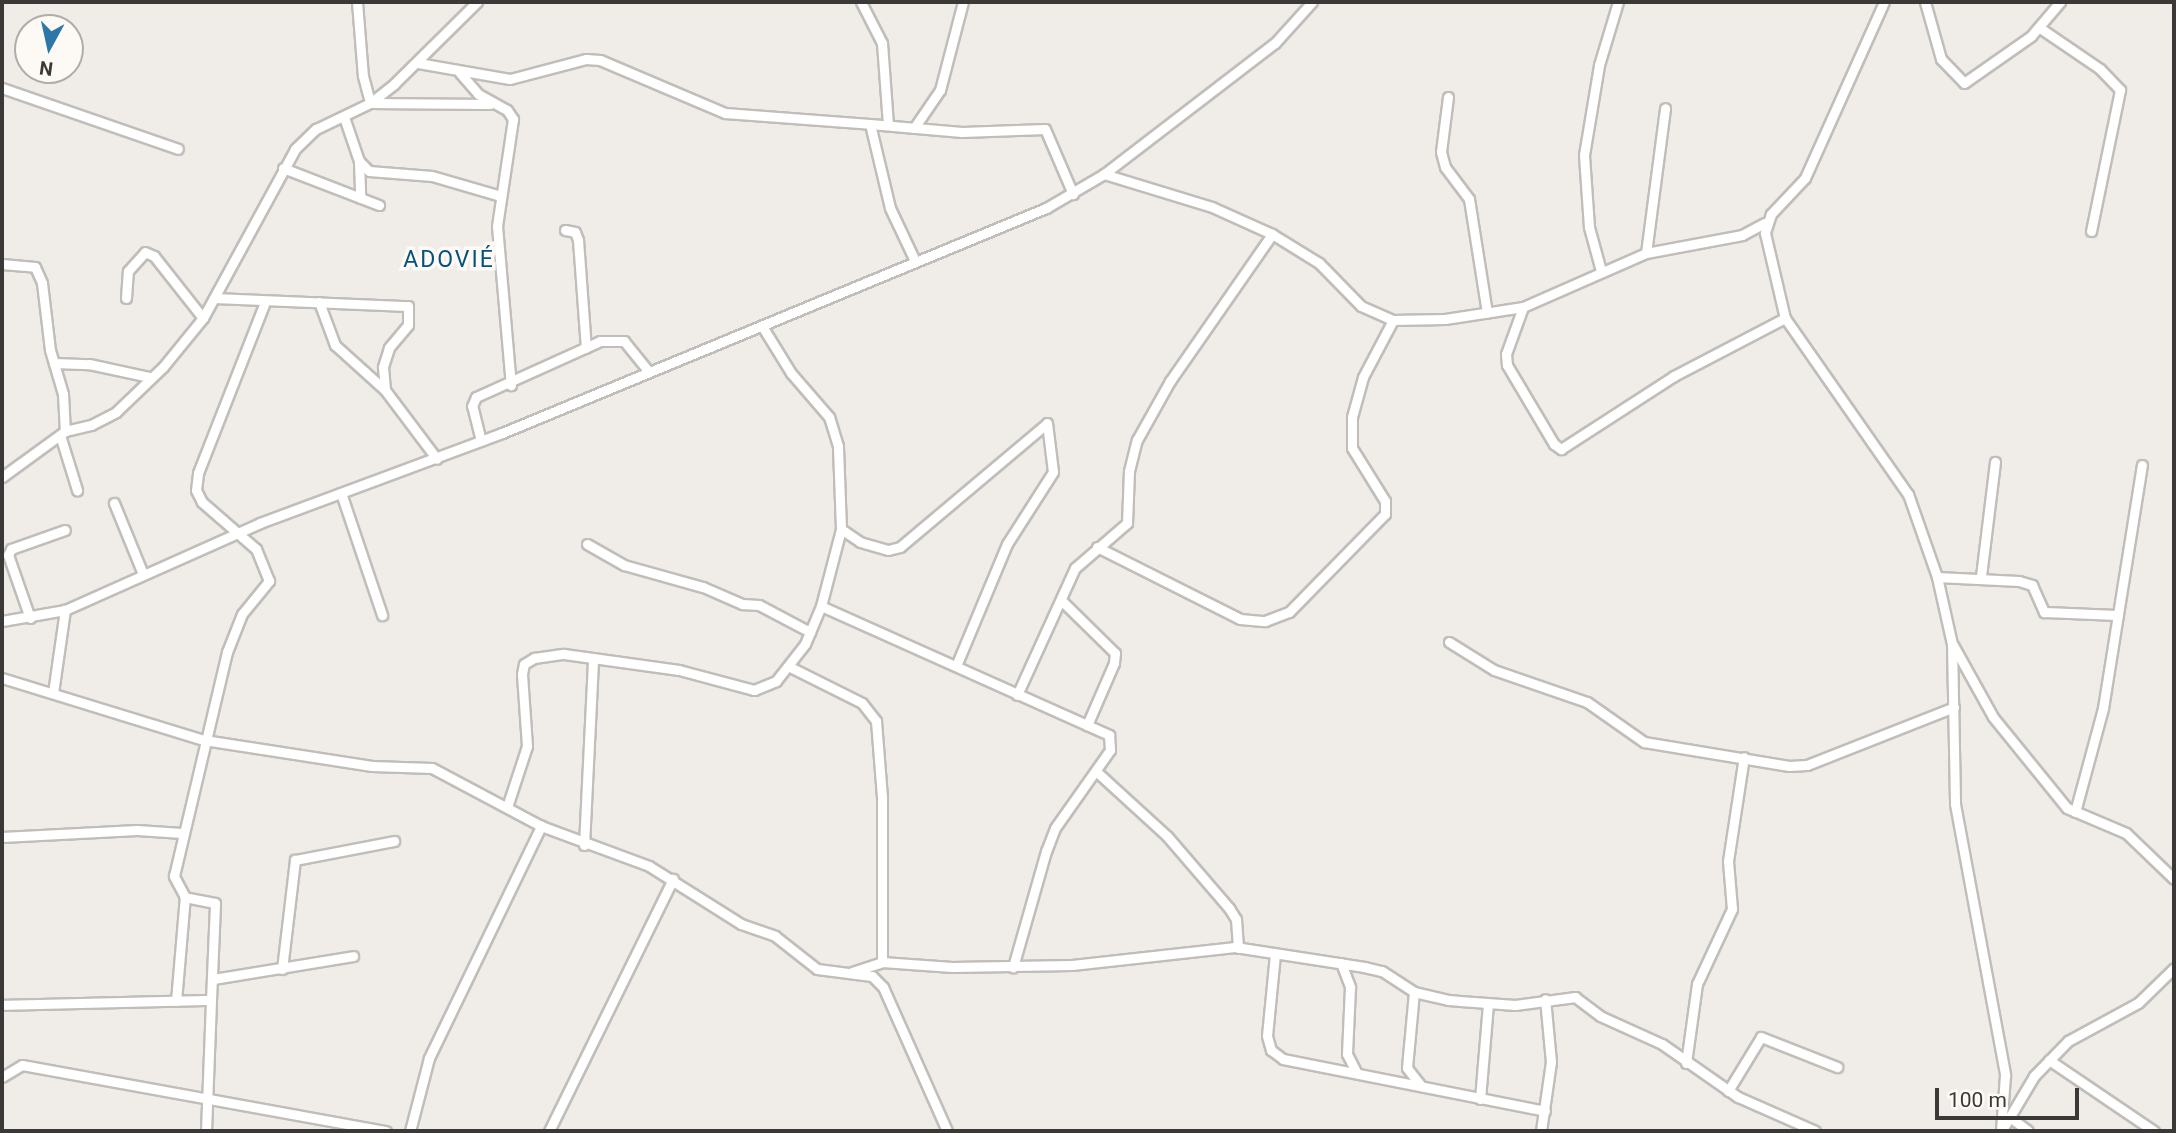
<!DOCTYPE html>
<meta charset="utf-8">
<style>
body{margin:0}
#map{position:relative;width:2176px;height:1133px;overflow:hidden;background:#f0ede8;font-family:Roboto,sans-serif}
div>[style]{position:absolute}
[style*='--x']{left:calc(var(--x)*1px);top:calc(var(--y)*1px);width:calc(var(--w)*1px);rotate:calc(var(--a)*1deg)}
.roads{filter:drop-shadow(2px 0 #c1beb9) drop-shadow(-2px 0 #c1beb9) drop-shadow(0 2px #c1beb9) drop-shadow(0 -2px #c1beb9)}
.street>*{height:9px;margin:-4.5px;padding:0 4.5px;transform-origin:4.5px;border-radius:4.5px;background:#fff}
span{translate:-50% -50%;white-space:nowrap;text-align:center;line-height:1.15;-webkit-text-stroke:7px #fdfaf5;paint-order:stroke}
.quarter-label{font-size:23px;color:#04527f;letter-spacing:2px}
.frame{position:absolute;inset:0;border:4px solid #3a3937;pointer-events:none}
.north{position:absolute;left:14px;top:14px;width:70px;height:70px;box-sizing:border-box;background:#fdfaf5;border:2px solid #afada9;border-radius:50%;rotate:188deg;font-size:19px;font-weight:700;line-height:28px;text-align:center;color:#3a3937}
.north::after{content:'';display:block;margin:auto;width:24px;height:32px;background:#2c76aa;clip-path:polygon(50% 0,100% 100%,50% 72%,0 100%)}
.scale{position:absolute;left:1935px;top:1088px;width:144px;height:32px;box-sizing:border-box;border:4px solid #3a3937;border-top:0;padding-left:9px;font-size:21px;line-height:24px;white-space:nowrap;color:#3a3937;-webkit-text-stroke:5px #fdfaf5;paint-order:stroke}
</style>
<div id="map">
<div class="roads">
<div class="street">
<i style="--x:357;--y:2;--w:74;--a:85.4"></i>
<i style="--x:363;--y:76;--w:28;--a:75"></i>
<i style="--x:370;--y:103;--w:120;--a:0.5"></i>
<i style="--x:861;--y:2;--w:46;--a:62.9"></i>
<i style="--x:882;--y:43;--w:82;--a:85.8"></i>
<i style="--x:1884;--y:2;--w:193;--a:114.2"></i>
<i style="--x:1805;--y:178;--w:50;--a:133.4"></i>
<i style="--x:1771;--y:214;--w:20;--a:108"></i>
<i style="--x:1765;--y:233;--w:87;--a:76.8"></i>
<i style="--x:1785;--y:318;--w:215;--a:55.1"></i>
<i style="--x:1908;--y:494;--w:88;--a:70.7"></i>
<i style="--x:1937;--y:577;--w:69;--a:77.4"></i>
<i style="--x:1952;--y:644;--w:160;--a:88.9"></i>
<i style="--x:1955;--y:804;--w:276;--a:79.5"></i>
<i style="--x:2005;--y:1075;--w:56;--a:94.1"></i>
<i style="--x:1925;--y:2;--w:59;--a:74.3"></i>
<i style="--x:1941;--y:59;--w:33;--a:46"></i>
<i style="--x:1964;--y:83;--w:82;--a:-35"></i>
<i style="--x:2031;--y:36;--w:45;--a:-49.5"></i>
<i style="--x:2040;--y:28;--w:73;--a:34.3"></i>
<i style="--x:2100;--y:69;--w:29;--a:46"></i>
<i style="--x:2120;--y:90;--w:144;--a:101.6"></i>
<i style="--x:418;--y:63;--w:93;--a:9.9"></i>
<i style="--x:510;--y:79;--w:79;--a:-14.7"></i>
<i style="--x:586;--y:59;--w:14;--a:4"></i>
<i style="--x:600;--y:60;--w:136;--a:23"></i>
<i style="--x:725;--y:113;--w:145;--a:4.3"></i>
<i style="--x:870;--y:124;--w:86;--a:76.6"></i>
<i style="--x:890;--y:208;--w:59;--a:64.7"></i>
<i style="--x:460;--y:73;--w:28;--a:49"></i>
<i style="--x:478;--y:94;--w:33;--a:29"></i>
<i style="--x:507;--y:110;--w:11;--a:56"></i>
<i style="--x:513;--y:119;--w:108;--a:98.5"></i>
<i style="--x:497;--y:226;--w:160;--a:85"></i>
<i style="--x:2;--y:88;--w:186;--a:19.1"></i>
<i style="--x:1448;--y:97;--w:55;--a:97.3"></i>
<i style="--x:1441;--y:152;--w:16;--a:75"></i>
<i style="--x:1445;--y:167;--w:40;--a:53"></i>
<i style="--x:1469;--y:199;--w:115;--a:81"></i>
<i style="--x:344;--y:117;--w:46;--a:71.2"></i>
<i style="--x:359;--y:161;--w:14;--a:45"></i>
<i style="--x:369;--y:171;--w:63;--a:4.5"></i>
<i style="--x:432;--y:176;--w:72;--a:16.2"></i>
<i style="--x:870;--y:124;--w:92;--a:5"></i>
<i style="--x:962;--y:132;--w:83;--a:-2.1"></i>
<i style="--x:1045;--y:129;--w:71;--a:66.7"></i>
<i style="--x:914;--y:128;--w:46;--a:-55.6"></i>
<i style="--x:940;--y:90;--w:91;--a:-75.4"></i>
<i style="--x:359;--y:161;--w:37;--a:88"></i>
<i style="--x:283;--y:168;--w:103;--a:21.1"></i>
<i style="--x:1104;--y:174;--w:113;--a:17"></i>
<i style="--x:1212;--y:207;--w:66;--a:24.2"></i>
<i style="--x:1272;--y:234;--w:55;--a:31.7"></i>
<i style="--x:1319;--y:263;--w:60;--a:45.7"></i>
<i style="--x:1361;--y:306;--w:35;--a:24"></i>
<i style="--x:1393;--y:320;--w:52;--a:-1.1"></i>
<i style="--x:1445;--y:319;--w:79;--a:-8.7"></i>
<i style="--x:1523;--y:307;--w:134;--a:-23.7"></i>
<i style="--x:1646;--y:253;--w:98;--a:-10.6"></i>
<i style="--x:1742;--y:235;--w:26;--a:-28"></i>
<i style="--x:565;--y:230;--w:10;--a:11"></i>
<i style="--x:575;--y:232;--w:9;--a:69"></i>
<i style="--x:578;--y:240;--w:108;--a:85.8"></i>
<i style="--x:1646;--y:253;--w:146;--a:-82.5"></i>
<i style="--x:2;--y:264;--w:33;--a:5"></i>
<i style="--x:35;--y:267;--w:17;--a:66"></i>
<i style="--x:42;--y:283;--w:67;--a:83.2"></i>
<i style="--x:50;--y:350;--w:46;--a:73.5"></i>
<i style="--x:63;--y:394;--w:37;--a:87"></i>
<i style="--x:1601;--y:271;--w:46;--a:-105.3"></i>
<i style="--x:1589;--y:227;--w:72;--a:-94"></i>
<i style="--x:1584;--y:155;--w:91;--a:-80.5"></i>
<i style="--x:1599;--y:65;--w:66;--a:-73.2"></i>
<i style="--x:126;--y:298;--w:27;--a:-86"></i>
<i style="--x:128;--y:271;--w:25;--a:-48"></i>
<i style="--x:145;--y:252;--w:10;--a:24"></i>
<i style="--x:154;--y:256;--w:79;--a:51.7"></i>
<i style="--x:214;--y:298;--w:194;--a:2.4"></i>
<i style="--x:408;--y:306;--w:19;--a:90"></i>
<i style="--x:408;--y:325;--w:30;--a:130"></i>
<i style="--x:389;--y:348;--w:20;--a:108"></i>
<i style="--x:383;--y:367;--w:23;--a:85"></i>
<i style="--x:385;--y:390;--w:86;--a:53"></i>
<i style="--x:319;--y:302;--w:46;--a:69.6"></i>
<i style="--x:335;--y:345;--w:67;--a:42"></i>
<i style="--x:1523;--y:307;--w:50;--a:109.9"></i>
<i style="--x:1506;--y:354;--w:11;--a:85"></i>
<i style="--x:1507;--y:365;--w:92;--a:59.3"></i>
<i style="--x:1554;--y:444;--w:9;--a:36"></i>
<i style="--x:1561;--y:449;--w:135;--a:-32.9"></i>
<i style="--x:1674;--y:376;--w:125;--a:-27.6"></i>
<i style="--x:54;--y:363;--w:35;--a:2"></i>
<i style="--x:89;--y:364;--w:61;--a:12.2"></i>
<i style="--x:60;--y:435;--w:58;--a:72.8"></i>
<i style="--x:481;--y:441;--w:36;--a:-104"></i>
<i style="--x:472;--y:406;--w:10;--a:-66"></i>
<i style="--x:476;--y:397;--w:136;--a:-24.3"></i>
<i style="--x:600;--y:341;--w:24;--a:0"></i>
<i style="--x:624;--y:341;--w:38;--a:51"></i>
<i style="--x:2;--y:477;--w:78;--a:-36.1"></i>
<i style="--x:65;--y:431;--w:27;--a:-13"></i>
<i style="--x:91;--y:425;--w:28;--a:-27"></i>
<i style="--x:116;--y:412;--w:65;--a:-43.8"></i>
<i style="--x:163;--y:367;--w:63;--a:-50.8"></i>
<i style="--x:203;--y:318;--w:192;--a:-61.4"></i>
<i style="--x:295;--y:149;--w:29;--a:-44"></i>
<i style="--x:316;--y:129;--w:60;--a:-25.7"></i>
<i style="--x:370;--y:103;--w:31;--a:-38"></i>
<i style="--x:394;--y:84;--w:117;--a:-44.7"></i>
<i style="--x:341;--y:493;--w:129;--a:71.4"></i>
<i style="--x:114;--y:503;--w:77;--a:67.8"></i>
<i style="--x:841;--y:529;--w:23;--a:34"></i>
<i style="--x:860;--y:542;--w:29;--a:16"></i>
<i style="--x:888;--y:550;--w:12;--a:-14"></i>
<i style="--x:900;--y:547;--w:192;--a:-40.1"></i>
<i style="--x:1047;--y:423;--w:49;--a:83"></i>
<i style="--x:1053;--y:472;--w:85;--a:122.6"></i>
<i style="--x:1007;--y:544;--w:132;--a:112.7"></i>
<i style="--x:587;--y:544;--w:43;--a:29.6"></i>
<i style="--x:624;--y:565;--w:82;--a:15.6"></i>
<i style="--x:703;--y:587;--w:43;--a:23.6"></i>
<i style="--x:742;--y:604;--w:17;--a:3"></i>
<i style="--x:759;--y:605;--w:58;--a:27.9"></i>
<i style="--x:1097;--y:547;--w:160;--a:26.7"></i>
<i style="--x:1240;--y:619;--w:25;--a:5"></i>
<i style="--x:1265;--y:621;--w:26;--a:-21"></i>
<i style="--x:1289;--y:612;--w:137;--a:-45.6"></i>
<i style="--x:1385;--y:514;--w:13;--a:-90"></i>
<i style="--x:1385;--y:501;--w:62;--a:-121.9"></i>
<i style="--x:1352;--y:448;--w:31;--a:-90"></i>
<i style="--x:1352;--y:417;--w:41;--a:-74.6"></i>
<i style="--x:1363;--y:377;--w:64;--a:-62.2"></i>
<i style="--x:1981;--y:576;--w:115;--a:-83"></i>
<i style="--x:1937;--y:577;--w:82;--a:2.8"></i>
<i style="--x:2019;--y:581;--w:14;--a:17"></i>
<i style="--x:2032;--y:585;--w:30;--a:66"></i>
<i style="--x:2044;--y:612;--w:74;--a:2.3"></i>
<i style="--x:1062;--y:601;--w:74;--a:44.5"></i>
<i style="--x:1115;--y:653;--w:10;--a:96"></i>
<i style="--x:1114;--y:663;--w:68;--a:113.5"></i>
<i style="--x:821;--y:606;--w:316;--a:24.1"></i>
<i style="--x:1109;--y:735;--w:15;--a:86"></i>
<i style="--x:1110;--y:750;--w:95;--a:125.2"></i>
<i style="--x:1055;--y:828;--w:25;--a:111"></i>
<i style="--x:1046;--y:851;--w:121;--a:105.9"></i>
<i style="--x:30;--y:618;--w:67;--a:-109.2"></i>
<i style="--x:8;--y:555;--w:7;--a:-63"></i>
<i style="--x:11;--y:549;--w:57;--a:-19.4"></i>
<i style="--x:2;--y:621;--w:64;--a:-9.9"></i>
<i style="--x:65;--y:610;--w:214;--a:-24"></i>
<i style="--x:260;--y:523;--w:258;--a:-20.4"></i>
<i style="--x:502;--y:433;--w:589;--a:-22.47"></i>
<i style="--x:1046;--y:208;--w:67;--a:-30.4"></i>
<i style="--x:1104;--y:174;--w:215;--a:-37.5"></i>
<i style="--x:1275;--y:43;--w:55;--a:-47.9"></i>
<i style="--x:1449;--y:642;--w:53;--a:31.9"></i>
<i style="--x:1494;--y:670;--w:98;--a:19"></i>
<i style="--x:1587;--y:702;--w:70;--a:35.1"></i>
<i style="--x:1644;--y:742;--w:147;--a:9.4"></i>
<i style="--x:1789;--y:766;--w:18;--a:-3"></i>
<i style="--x:1807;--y:765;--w:158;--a:-21.5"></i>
<i style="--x:1953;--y:645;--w:82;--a:60.9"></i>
<i style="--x:1993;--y:717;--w:117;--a:50.9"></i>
<i style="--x:2067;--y:808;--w:64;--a:23"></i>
<i style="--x:2126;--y:833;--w:66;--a:43.8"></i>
<i style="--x:790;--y:667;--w:80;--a:26.6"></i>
<i style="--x:862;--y:703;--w:23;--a:52"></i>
<i style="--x:876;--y:721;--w:77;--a:85.5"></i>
<i style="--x:882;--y:798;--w:164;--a:90"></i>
<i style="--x:2;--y:678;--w:211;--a:17.1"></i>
<i style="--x:204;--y:740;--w:170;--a:8.8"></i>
<i style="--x:372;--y:766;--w:60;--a:1.9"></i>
<i style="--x:432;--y:768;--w:123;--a:28"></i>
<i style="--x:541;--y:826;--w:115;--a:20.3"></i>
<i style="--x:649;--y:866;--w:109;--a:32.2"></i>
<i style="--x:741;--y:924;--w:36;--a:19"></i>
<i style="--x:775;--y:936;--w:53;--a:38.2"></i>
<i style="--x:817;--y:969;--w:55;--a:7.3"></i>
<i style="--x:872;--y:976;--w:16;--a:45"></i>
<i style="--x:883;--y:987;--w:158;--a:66"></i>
<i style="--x:53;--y:693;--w:84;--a:-81.8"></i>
<i style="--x:1017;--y:695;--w:140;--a:-65.5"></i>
<i style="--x:1075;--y:568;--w:69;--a:-40.9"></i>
<i style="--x:1127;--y:523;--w:52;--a:-87.8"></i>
<i style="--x:1129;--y:471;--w:32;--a:-76"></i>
<i style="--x:1137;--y:440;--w:68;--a:-60.8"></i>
<i style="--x:1170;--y:381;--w:179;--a:-55.2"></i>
<i style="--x:1098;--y:773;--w:93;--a:42.4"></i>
<i style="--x:1167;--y:836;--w:95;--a:49.3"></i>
<i style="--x:1229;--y:908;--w:13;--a:58"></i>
<i style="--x:1236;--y:919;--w:29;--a:86"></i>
<i style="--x:507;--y:807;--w:64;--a:-71.8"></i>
<i style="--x:527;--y:746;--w:72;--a:-94"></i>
<i style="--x:522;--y:674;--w:10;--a:-79"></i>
<i style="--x:524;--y:664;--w:12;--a:-31"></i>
<i style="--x:534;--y:658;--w:30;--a:-8"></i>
<i style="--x:564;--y:654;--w:116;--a:7.9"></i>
<i style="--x:679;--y:670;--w:78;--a:14.9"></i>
<i style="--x:754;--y:690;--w:24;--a:-22"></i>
<i style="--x:776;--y:681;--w:47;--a:-51.9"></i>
<i style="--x:805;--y:644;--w:41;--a:-67.2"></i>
<i style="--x:821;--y:606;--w:80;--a:-75.4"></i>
<i style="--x:841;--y:529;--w:83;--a:-92.1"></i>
<i style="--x:838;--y:446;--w:30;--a:-107"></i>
<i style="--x:829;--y:417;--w:58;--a:-130.8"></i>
<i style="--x:791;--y:373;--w:55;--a:-121.7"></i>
<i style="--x:2075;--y:812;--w:108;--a:-74.9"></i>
<i style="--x:2103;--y:708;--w:246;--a:-80.9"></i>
<i style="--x:2;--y:837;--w:135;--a:-3"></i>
<i style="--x:137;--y:830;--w:45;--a:3.8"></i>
<i style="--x:584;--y:845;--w:187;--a:-87.2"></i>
<i style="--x:1275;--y:954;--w:82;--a:95.6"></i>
<i style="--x:1267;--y:1036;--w:15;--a:74"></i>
<i style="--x:1271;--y:1050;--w:15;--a:37"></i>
<i style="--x:1283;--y:1059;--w:267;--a:11.2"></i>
<i style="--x:1341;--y:963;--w:26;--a:69"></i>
<i style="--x:1350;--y:987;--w:67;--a:92.6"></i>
<i style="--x:1347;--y:1054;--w:20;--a:63"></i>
<i style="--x:282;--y:969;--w:110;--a:-83.2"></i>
<i style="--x:295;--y:860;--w:101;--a:-10.9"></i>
<i style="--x:852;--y:972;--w:32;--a:-18"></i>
<i style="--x:882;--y:962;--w:70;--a:4.1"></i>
<i style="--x:952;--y:967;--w:120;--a:-1"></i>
<i style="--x:1072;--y:965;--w:164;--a:-6.3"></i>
<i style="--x:1235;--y:947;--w:131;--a:8.8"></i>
<i style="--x:1364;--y:967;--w:18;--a:13"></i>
<i style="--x:1382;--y:971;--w:38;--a:33"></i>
<i style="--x:1414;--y:992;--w:35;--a:13"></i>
<i style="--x:1448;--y:1000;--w:67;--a:4.3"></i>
<i style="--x:1515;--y:1005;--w:61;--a:-7.6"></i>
<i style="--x:1575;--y:997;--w:31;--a:37"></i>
<i style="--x:1600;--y:1016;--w:68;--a:24.3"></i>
<i style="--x:1662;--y:1044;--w:93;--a:34.9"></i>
<i style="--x:1738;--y:1097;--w:84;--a:23.8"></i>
<i style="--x:213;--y:979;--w:142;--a:-9.3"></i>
<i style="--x:1414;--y:992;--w:76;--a:95.3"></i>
<i style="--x:1407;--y:1068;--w:23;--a:52"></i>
<i style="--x:176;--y:1001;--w:104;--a:-85.1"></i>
<i style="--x:2;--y:1005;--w:209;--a:-1.4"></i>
<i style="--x:211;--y:1000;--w:97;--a:-87.6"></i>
<i style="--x:215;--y:903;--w:31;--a:-169"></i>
<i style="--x:185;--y:897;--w:24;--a:-118"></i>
<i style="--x:174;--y:876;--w:230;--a:-76.7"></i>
<i style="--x:227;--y:652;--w:41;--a:-68.5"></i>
<i style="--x:242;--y:614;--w:43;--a:-50.7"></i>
<i style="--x:269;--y:581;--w:35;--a:-112"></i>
<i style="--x:256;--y:549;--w:72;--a:-139"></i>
<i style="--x:202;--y:502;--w:13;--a:-117"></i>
<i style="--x:196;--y:490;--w:17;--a:-83"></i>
<i style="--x:198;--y:473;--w:184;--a:-68.6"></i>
<i style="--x:2049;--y:1060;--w:127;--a:34.1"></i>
<i style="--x:1686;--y:1063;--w:80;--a:-82.1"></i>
<i style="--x:1697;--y:984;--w:83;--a:-65"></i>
<i style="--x:1732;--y:909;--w:48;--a:-94.8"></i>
<i style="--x:1728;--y:861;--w:105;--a:-81.3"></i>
<i style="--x:2;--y:1077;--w:23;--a:-31"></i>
<i style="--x:22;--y:1065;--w:370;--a:10.3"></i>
<i style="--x:1728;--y:1091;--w:63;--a:-58.6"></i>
<i style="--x:1761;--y:1037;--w:82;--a:21.5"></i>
<i style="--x:1480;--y:1099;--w:95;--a:-85.2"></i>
<i style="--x:2011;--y:1118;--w:21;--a:37"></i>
<i style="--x:2002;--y:1130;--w:63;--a:-59.3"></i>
<i style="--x:2034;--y:1076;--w:49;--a:-45.8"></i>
<i style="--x:2068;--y:1041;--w:80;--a:-28.5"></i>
<i style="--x:2138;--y:1003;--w:50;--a:-44.2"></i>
<i style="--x:206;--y:1131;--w:131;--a:-87.8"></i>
<i style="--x:410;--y:1131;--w:75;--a:-75.4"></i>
<i style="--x:429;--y:1058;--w:258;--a:-64.2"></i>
<i style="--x:549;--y:1131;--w:281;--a:-63.8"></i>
<i style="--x:1541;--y:1131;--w:70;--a:-81.8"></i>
<i style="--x:1551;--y:1062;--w:63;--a:-95.4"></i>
</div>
</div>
<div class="quarter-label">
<span style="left:449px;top:260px">ADOVIÉ</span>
</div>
<div class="frame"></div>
<div class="north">N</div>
<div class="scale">100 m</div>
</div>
